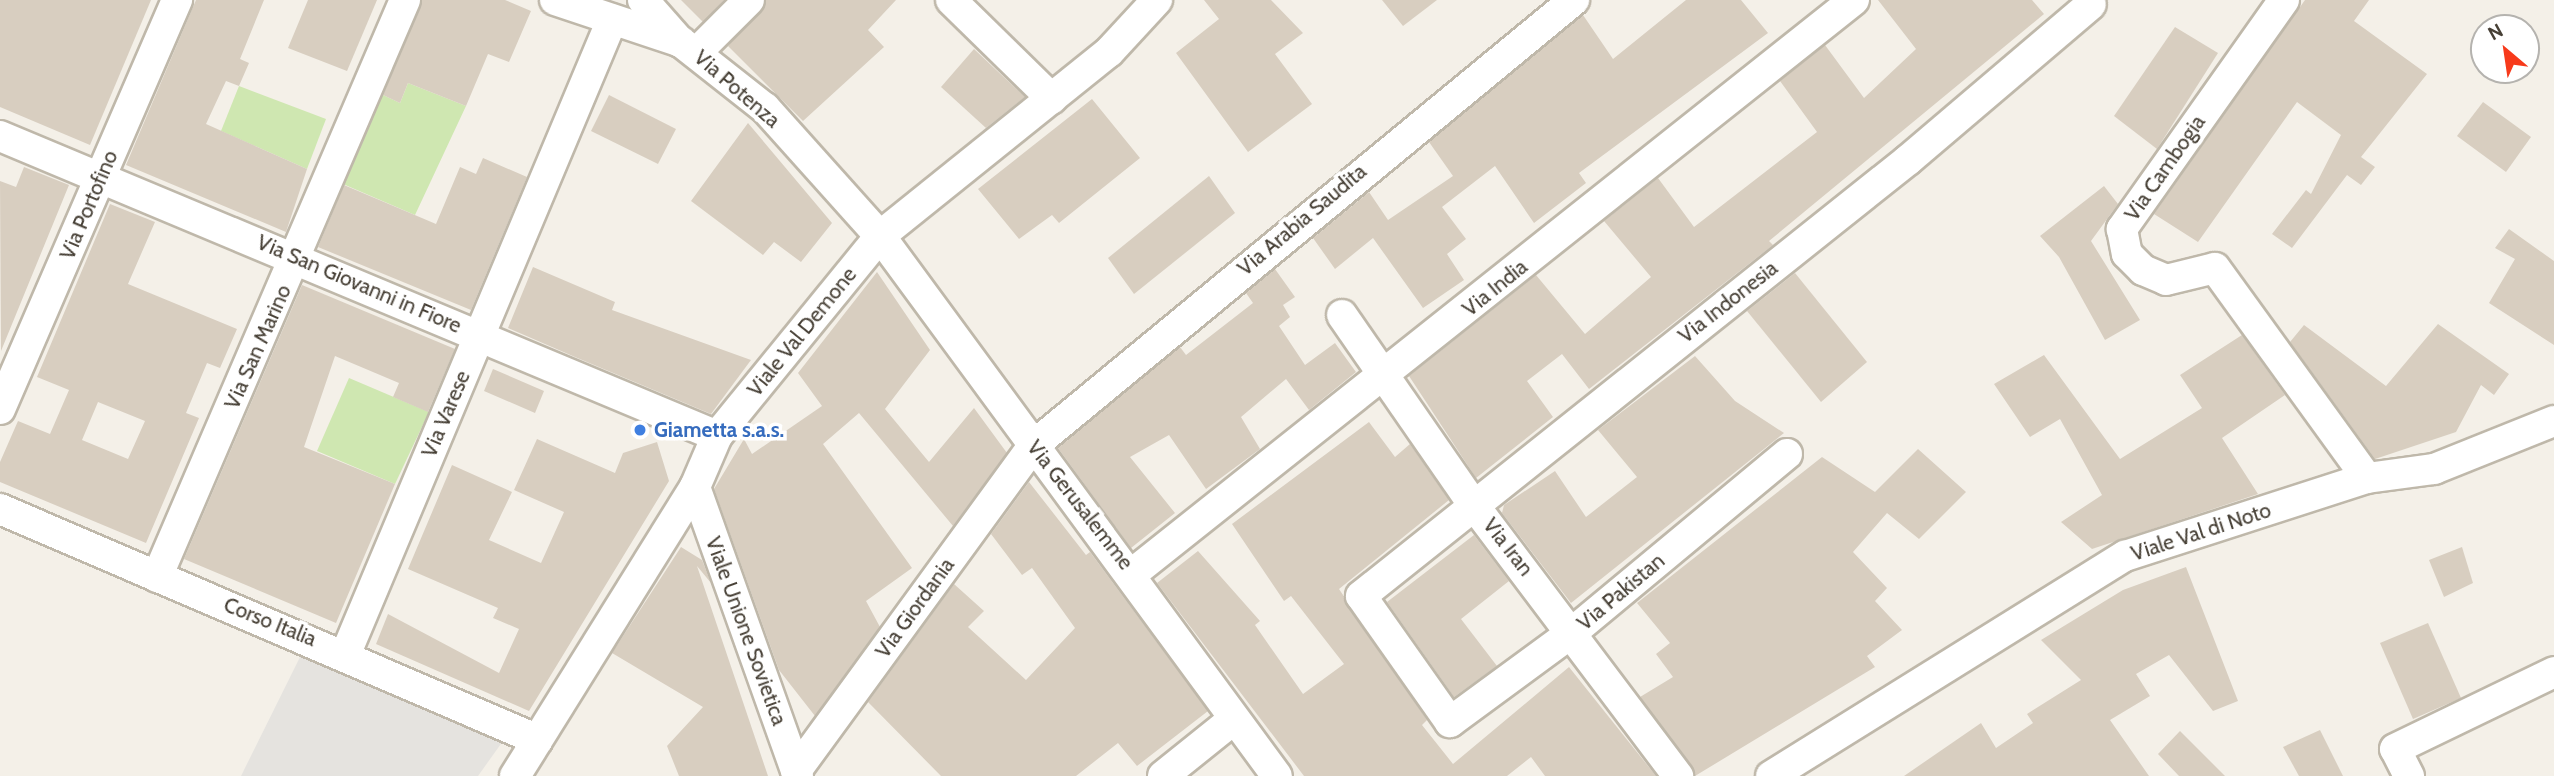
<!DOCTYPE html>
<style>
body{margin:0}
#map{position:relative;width:2554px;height:776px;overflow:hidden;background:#f4f0e8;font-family:Cabin,sans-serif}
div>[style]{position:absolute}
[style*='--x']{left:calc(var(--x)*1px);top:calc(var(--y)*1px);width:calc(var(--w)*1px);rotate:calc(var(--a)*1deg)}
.green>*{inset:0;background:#cfe7b1}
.parking>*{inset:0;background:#e5e3df}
.building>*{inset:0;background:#d8cec0}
.roads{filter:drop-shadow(2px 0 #bfb8aa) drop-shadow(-2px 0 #bfb8aa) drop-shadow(0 2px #bfb8aa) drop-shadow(0 -2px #bfb8aa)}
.minor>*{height:30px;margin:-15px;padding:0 15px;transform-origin:15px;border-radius:15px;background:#fff}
.dots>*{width:19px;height:19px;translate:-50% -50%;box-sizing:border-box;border:4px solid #fff;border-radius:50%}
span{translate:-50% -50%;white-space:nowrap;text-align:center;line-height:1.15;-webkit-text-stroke:7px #fff;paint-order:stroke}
.street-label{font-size:21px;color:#474036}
.shop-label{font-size:21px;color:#366cbe;font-weight:700}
.left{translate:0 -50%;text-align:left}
.north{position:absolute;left:2470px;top:14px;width:70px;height:70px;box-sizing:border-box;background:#fff;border:2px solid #b5b3af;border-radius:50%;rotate:331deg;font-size:19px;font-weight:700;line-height:28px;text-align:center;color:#474036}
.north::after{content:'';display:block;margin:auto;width:24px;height:32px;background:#f73a1b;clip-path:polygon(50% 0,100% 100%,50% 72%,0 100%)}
</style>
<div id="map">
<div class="green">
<i style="clip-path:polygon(408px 83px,466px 106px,415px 215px,343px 184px,381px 94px,400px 103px)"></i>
<i style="clip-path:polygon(239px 86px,326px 119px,307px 169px,221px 131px)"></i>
<i style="clip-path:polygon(349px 378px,429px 412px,395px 484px,317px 451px)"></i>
</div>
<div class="parking">
<i style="clip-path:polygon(302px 653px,503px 741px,478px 776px,241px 776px)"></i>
</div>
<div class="building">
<i style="clip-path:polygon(0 0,151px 0,90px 145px,0 107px)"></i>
<i style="clip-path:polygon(196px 0,264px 0,240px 59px,249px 63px,239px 86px,226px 81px,206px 124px,307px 169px,286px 232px,126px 165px)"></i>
<i style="clip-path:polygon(308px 0,377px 0,347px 71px,288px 48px)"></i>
<i style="clip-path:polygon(422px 0,505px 0,531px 11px,509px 62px,488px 54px,466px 106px,408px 83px,400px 103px,383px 95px)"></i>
<i style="clip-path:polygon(681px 0,724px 0,703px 22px)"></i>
<i style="clip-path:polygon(766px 0,896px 0,868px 30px,884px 47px,803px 121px,728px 46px)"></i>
<i style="clip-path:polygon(1204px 0,1271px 0,1303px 33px,1275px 54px,1312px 104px,1248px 152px,1176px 53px,1219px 19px)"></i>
<i style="clip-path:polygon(1382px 0,1437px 0,1403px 26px)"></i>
<i style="clip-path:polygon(1686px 0,1741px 0,1768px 33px,1579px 173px,1586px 183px,1534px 223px,1495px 166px,1442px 207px,1466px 239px,1447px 254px,1464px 280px,1423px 308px,1373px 238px,1335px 269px,1313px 238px,1369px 192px,1388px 220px,1453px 176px,1429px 142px,1583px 15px,1613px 59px)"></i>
<i style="clip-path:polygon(1878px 0,2032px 0,2044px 14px,1769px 241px,1773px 245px,1589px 389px,1562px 354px,1527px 381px,1553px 417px,1476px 478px,1409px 376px,1536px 275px,1585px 334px,1651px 277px,1604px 221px,1658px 178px,1694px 227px,1817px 132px,1780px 81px,1825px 45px,1864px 98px,1916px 49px)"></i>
<i style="clip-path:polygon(2305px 0,2369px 0,2354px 21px,2427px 74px,2361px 157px,2375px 167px,2361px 185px,2347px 175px,2292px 248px,2272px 234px,2306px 190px,2311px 194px,2341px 135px,2297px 102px,2198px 242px,2154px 214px)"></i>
<i style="clip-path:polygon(2175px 27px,2218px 53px,2157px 149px,2114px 116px)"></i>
<i style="clip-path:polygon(974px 49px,1025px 97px,986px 128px,941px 87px)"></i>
<i style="clip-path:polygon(609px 95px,676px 129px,658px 164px,591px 131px)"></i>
<i style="clip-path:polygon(1092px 99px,1140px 158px,1059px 223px,1052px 215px,1019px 239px,978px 189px)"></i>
<i style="clip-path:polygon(2483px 102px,2531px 137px,2506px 172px,2457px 136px)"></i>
<i style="clip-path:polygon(748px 123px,832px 223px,801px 262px,774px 242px,763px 255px,691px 201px)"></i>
<i style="clip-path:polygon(483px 158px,527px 177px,471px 310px,318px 247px,344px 185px,436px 224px,460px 167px,476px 174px)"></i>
<i style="clip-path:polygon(24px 167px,69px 185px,1px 351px,0 181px,16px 187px)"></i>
<i style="clip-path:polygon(1209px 176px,1235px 213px,1134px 294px,1108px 258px)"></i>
<i style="clip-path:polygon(2104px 186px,2118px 204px,2091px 241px,2140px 320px,2105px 340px,2059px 257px,2040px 236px)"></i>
<i style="clip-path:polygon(evenodd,110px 204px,155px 222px,128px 284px,237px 329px,220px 368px,207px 363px,186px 413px,199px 418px,146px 543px,0 482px,0 462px,18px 421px,50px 434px,69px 390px,37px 377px,110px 204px,98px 402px,145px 421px,128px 459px,82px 440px,98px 402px)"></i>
<i style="clip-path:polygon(2509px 229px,2554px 261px,2554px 345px,2489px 303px,2515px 259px,2495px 248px)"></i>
<i style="clip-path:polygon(533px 267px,615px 302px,612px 310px,751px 360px,711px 414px,575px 357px,508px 328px)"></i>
<i style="clip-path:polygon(1275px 269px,1295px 297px,1283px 305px,1290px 317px,1279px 326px,1305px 365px,1335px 343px,1356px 372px,1309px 410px,1286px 379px,1241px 417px,1260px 449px,1206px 489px,1169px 435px,1130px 457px,1175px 513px,1131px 548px,1058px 448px,1180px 347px,1186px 355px,1253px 303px,1246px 293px)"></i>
<i style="clip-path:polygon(877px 272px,930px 350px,885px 409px,929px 462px,974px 408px,1007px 453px,953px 526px,859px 413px,823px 444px,912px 568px,866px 601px,880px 627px,815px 716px,779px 670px,714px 489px,744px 439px,752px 454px,822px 406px,798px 373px)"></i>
<i style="clip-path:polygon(1795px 273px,1867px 362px,1821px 402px,1747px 311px)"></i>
<i style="clip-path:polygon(302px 285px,455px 349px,428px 412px,393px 397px,399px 383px,335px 356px,304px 447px,395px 484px,336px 623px,184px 559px)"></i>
<i style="clip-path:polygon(2438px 324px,2509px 374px,2494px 395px,2481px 385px,2456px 432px,2375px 459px,2290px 342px,2304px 325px,2386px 386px)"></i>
<i style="clip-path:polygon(2242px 335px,2285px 395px,2222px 438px,2258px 494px,2092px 549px,2061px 522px,2102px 495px,2060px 419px,2030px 437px,1994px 384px,2044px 355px,2120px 459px,2202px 408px,2180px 375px)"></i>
<i style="clip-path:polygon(1695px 356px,1735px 401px,1784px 433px,1571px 603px,1502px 513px,1504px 505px,1555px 471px,1586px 517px,1637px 477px,1598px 430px)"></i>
<i style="clip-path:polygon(493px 369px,544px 391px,535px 413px,484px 391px)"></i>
<i style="clip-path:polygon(1369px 422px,1395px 457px,1410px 444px,1449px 500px,1339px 589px,1427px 720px,1422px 725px,1453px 764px,1569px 667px,1656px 776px,1545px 776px,1531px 757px,1507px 776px,1304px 776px,1157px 583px,1198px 551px,1260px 621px,1255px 625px,1303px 694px,1344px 664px,1291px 596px,1284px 601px,1232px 524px)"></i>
<i style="clip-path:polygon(537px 439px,615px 473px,623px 453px,657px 442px,669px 481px,529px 711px,376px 644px,388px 614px,499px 673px,519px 629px,493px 618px,498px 608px,408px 569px,452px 465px,512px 492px,489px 540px,541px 563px,564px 512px,514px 490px)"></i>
<i style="clip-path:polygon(1918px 449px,1966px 492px,1919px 539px,1887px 513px,1853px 552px,1887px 588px,1875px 601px,1902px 630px,1867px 656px,1875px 667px,1695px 776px,1640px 697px,1673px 677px,1656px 654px,1670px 643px,1637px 603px,1822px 457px,1875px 492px)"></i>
<i style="clip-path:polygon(1029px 482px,1086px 555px,1090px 552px,1208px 711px,1137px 766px,1118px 743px,1076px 776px,941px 776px,868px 702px,954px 584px,984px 611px,968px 627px,1026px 680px,1075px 628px,1032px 568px,1022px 575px,991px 534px)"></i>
<i style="clip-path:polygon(1474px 535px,1509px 581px,1461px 619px,1497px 666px,1454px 697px,1387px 602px)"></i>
<i style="clip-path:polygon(681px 547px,702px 560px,711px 583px,697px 566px,768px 776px,679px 776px,667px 746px,703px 707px,612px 653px)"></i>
<i style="clip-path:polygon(2462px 547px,2473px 583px,2444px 597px,2429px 560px)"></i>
<i style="clip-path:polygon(2186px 567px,2238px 701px,2213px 711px,2169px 655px,2136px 674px,2150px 696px,2110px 720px,2149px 776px,1904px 776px,1981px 723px,1996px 748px,2033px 723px,2027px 714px,2081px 680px,2041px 640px,2123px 590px)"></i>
<i style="clip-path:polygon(2428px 623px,2461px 698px,2413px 719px,2380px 643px)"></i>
<i style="clip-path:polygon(2320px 730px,2343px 776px,2299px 776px,2283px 747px)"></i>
<i style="clip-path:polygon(2180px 731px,2225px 776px,2179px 776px,2158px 754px)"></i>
</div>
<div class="roads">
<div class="minor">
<i style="--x:555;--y:0;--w:133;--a:18.4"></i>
<i style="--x:681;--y:42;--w:107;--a:38.2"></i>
<i style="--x:765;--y:108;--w:172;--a:48.1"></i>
<i style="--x:880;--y:236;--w:670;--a:53.68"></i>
<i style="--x:643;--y:0;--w:56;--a:48.6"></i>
<i style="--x:951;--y:0;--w:141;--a:44.4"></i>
<i style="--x:2284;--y:0;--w:281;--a:125.3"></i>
<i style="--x:2122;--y:229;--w:25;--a:79"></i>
<i style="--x:2127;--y:254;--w:23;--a:45"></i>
<i style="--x:2143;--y:270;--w:25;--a:23"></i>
<i style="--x:2166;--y:280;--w:50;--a:-13.8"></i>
<i style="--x:2215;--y:268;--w:259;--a:54.1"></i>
<i style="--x:698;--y:51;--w:72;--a:-45"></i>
<i style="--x:0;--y:136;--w:777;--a:22.7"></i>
<i style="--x:1342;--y:315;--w:230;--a:55.3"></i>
<i style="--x:1473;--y:504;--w:341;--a:53"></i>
<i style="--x:0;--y:409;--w:446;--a:-66.6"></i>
<i style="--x:1787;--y:454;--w:277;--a:140.3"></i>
<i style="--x:1574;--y:631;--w:154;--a:143.7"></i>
<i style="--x:1450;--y:722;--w:154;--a:-125.2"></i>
<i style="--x:1361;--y:596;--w:700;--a:-38.56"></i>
<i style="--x:1908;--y:160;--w:240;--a:-40.4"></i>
<i style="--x:695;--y:487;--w:307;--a:70.4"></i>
<i style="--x:0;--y:509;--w:585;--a:23.24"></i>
<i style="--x:1133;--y:573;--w:921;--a:-38.48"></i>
<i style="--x:157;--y:577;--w:628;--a:-66.74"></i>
<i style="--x:346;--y:653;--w:687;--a:-67.21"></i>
<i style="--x:796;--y:771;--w:404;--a:-53.9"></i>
<i style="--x:1034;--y:445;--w:700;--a:-39.49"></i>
<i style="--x:515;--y:776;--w:340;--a:-58.1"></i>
<i style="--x:695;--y:487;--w:56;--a:-66.7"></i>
<i style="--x:717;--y:436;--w:258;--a:-50.8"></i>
<i style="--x:880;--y:236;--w:294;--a:-38.8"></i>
<i style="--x:1109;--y:52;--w:71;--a:-47.3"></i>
<i style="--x:1163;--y:776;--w:91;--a:-38.8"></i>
<i style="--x:1771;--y:776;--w:417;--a:-31.9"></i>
<i style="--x:2125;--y:556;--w:254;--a:-17.9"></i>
<i style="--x:2367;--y:478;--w:68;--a:-7.7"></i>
<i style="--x:2434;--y:469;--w:129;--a:-21.8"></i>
<i style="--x:2409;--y:776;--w:30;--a:-117"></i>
<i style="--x:2395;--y:749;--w:177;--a:-25.8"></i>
</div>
</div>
<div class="dots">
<i style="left:640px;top:430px;background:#3f7fe0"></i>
</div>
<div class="street-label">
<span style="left:737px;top:89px;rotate:41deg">Via Potenza</span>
<span style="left:2165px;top:168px;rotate:-55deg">Via Cambogia</span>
<span style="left:89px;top:205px;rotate:-67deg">Via Portofino</span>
<span style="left:1302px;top:220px;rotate:-40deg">Via Arabia Saudita</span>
<span style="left:359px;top:284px;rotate:23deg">Via San Giovanni in Fiore</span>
<span style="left:1495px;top:288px;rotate:-39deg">Via India</span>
<span style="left:1728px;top:302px;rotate:-38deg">Via Indonesia</span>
<span style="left:802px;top:332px;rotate:-51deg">Viale Val Demone</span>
<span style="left:258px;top:347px;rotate:-66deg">Via San Marino</span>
<span style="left:446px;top:414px;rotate:-67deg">Via Varese</span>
<span style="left:1080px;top:505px;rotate:52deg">Via Gerusalemme</span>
<span style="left:2201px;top:532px;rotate:-18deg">Viale Val di Noto</span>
<span style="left:1508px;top:547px;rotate:52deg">Via Iran</span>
<span style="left:1621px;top:592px;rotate:-40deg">Via Pakistan</span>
<span style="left:915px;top:608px;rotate:-54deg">Via Giordania</span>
<span style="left:270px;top:622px;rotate:22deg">Corso Italia</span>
<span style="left:746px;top:631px;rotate:70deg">Viale Unione Sovietica</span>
</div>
<div class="shop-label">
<span class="left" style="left:654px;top:430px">Giametta s.a.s.</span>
</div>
<div class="north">N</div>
</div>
